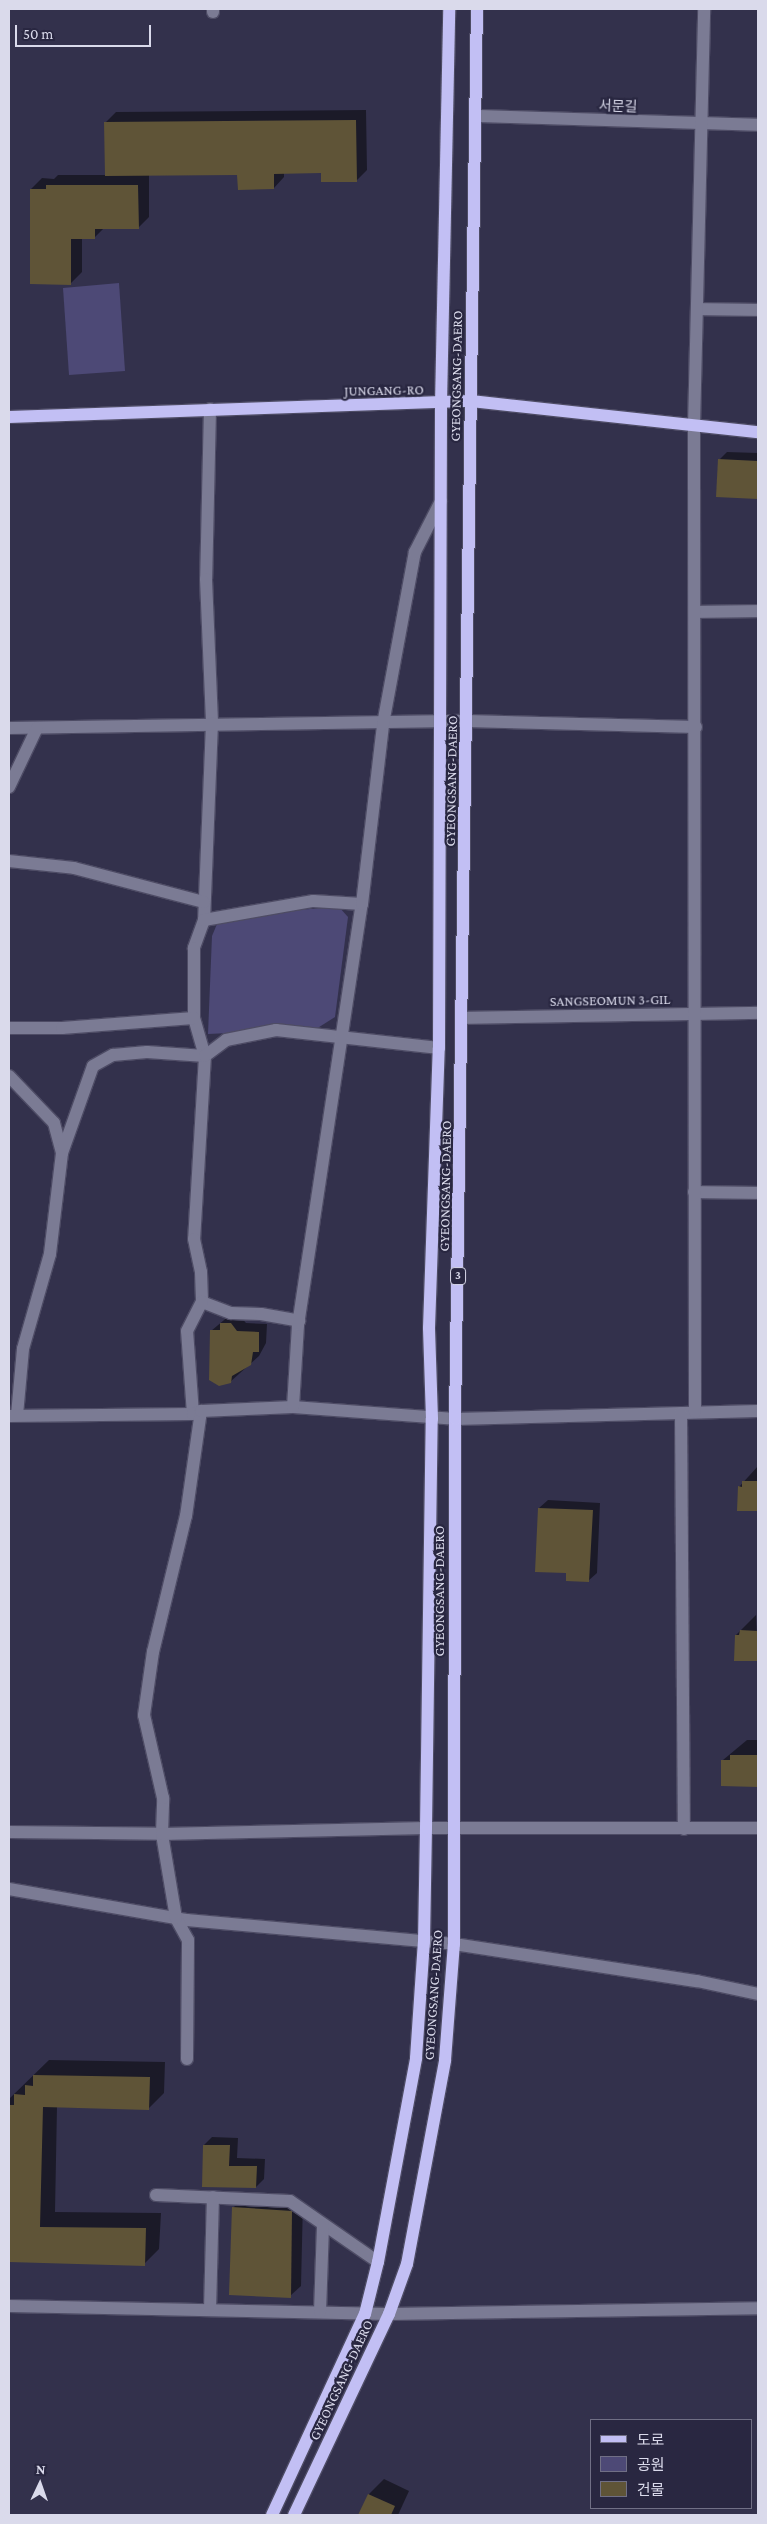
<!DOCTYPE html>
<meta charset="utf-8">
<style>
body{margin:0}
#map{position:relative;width:767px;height:2524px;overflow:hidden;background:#33314c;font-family:"Crimson Pro","Noto Sans KR",serif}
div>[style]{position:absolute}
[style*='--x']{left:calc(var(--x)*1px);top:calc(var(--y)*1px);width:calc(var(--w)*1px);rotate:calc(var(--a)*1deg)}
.green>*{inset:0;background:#4d4976}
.shadow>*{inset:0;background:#0007}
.building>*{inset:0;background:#5f5437}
.roads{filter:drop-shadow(1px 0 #4e4c65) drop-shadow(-1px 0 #4e4c65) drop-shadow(0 1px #4e4c65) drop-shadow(0 -1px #4e4c65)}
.minor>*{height:12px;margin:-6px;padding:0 6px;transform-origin:6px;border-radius:6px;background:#7b7b94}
.major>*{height:12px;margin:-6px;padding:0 6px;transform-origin:6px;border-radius:6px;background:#c2bff4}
span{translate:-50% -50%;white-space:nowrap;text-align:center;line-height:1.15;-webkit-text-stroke:4.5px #292741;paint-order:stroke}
.shield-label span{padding:1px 4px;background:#292741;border:1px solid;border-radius:4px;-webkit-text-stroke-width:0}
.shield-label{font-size:12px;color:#dadaeb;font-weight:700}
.street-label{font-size:14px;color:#dadaeb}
.frame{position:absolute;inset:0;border:10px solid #dadaeb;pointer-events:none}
.legend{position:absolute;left:590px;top:2419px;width:162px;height:90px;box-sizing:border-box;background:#292741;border:1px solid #706f85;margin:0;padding:6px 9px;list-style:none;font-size:15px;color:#dadaeb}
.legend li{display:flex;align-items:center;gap:10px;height:25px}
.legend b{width:25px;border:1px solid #706f85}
.north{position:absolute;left:15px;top:2459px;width:50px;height:50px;-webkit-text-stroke:4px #292741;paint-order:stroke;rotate:3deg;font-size:14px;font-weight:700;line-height:20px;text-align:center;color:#dadaeb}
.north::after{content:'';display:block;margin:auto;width:18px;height:22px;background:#dadaeb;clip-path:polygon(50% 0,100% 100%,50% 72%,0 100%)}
.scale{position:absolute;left:15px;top:25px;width:136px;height:22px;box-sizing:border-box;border:2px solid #dadaeb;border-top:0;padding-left:6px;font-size:15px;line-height:18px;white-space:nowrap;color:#dadaeb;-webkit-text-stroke:4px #292741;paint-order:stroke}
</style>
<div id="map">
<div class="green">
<i style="clip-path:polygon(119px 283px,125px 371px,69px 375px,63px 288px)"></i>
<i style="clip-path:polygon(339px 907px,348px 917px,335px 1017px,316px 1029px,208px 1034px,212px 936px,217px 924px,267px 912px)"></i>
</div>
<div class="shadow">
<i style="clip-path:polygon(366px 110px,367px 170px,356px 181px,322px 172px,284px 172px,284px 177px,274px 188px,239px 173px,149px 174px,149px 217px,138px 228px,104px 228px,94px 238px,82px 237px,82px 272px,71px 283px,31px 189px,42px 178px,54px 179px,58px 175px,106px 175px,105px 123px,116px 112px)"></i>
<i style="clip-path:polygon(727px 452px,758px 453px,758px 498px,717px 496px,719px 460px)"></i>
<i style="clip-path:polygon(230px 1315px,239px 1315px,246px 1323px,267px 1324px,266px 1343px,259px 1356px,230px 1382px,211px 1331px)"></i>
<i style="clip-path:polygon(758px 1466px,758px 1510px,739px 1509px,739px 1487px)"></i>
<i style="clip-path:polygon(548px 1500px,600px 1503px,597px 1573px,588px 1581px,568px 1572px,536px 1570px,539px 1508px)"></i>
<i style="clip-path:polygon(756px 1615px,758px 1660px,735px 1659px,736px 1635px)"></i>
<i style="clip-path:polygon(747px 1740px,758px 1740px,758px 1786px,722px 1785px,723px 1760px)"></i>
<i style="clip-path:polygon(49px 2060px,165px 2062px,164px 2093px,149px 2108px,57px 2107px,55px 2212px,161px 2213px,159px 2249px,144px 2264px,9px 2261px,9px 2099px)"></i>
<i style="clip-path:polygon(212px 2137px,238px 2138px,237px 2158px,265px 2159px,264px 2179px,256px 2187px,203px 2186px,204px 2145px)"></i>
<i style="clip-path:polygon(244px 2197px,303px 2201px,301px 2286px,290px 2296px,233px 2208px)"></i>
<i style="clip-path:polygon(384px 2479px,409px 2491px,398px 2515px,359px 2515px,369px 2494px)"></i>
</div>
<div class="building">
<i style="clip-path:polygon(356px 120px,357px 182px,321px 182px,321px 173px,274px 174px,274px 189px,238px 190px,237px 175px,105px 176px,104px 122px)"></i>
<i style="clip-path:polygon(46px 185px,138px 185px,139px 229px,95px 229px,95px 239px,71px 239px,71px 285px,30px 284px,30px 189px,46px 189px)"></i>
<i style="clip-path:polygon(718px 459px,758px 461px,758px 499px,716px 497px)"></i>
<i style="clip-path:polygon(220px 1323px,231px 1323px,237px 1331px,259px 1332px,259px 1352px,253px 1352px,251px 1365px,232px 1376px,231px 1383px,219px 1386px,209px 1380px,210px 1330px,220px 1330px)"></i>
<i style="clip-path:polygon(742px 1481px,758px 1481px,758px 1511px,737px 1511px,738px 1486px,742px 1487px)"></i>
<i style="clip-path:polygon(538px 1508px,593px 1510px,589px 1582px,566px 1581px,566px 1573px,535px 1572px)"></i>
<i style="clip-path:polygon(740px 1630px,758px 1631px,758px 1661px,734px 1661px,735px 1635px,739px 1635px)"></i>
<i style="clip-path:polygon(730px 1755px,758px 1755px,758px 1787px,721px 1786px,721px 1760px,730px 1760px)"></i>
<i style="clip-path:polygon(33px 2075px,150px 2077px,149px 2110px,43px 2107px,40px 2227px,146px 2228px,145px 2266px,9px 2262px,9px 2105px,14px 2105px,14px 2094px,25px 2095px,25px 2085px,33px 2086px)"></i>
<i style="clip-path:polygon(203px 2145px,230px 2145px,229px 2166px,257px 2166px,256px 2188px,202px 2187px)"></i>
<i style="clip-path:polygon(232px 2207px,292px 2211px,291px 2298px,229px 2295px)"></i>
<i style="clip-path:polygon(368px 2494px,395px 2506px,391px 2515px,358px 2515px)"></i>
</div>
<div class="roads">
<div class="minor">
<i style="--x:213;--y:9;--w:3;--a:90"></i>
<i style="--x:477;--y:116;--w:281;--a:1.8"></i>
<i style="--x:697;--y:309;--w:61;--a:0.9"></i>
<i style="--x:210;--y:409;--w:170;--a:91.3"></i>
<i style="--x:206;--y:579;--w:144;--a:87.6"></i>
<i style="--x:212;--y:723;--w:197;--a:92.3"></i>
<i style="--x:204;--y:920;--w:30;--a:110"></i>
<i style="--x:194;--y:948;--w:70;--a:90"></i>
<i style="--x:194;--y:1018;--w:40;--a:74"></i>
<i style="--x:205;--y:1056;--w:183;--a:93.4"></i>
<i style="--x:194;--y:1239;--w:34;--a:78"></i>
<i style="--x:201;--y:1272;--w:30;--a:88"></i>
<i style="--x:202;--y:1302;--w:31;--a:21"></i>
<i style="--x:231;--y:1313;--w:30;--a:2"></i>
<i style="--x:261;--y:1314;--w:39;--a:10"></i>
<i style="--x:695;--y:612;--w:63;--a:-0.9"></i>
<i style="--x:9;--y:728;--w:458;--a:-0.9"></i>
<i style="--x:467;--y:721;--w:229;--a:1.5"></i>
<i style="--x:9;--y:787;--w:65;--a:-64.6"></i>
<i style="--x:9;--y:861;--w:65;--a:6.1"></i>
<i style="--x:74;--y:868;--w:134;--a:14.7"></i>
<i style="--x:204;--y:920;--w:111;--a:-9.9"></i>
<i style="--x:313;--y:901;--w:49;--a:3.5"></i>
<i style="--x:463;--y:1018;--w:295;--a:-1"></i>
<i style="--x:9;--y:1028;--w:53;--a:0"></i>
<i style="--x:62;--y:1028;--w:132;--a:-4.3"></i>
<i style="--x:9;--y:1076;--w:65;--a:46.2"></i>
<i style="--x:54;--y:1123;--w:31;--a:75"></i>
<i style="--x:62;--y:1153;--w:102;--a:96.8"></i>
<i style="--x:50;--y:1254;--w:99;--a:105.9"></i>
<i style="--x:23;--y:1349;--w:66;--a:95.2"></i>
<i style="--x:62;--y:1153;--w:92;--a:-70.4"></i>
<i style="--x:93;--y:1066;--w:23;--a:-29"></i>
<i style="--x:113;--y:1055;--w:34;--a:-5"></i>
<i style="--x:147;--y:1052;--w:58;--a:3.9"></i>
<i style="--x:205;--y:1056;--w:26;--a:-37"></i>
<i style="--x:226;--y:1040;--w:51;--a:-11.3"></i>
<i style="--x:276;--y:1030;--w:164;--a:6.3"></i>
<i style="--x:694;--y:1192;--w:64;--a:0.9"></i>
<i style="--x:293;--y:1407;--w:162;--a:4.2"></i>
<i style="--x:455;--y:1419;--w:303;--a:-1.5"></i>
<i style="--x:695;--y:1412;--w:986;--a:-90.06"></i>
<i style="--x:694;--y:426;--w:417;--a:-88.6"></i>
<i style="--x:681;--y:1413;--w:416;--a:89.6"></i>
<i style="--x:193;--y:1414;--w:83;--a:-94.1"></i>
<i style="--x:187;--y:1331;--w:33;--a:-63"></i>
<i style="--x:9;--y:1416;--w:184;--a:-0.6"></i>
<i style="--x:193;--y:1414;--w:9;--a:-21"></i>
<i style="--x:9;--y:1832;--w:153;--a:0.7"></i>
<i style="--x:162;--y:1834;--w:36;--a:-88"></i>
<i style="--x:163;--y:1798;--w:85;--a:-102.9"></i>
<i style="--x:144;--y:1715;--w:64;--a:-81.9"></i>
<i style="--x:153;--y:1652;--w:140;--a:-76.4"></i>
<i style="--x:186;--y:1516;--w:106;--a:-81.9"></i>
<i style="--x:201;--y:1411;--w:92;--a:-2.5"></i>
<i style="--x:293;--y:1407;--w:82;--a:-86.5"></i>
<i style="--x:298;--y:1325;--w:426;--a:-81.4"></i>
<i style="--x:362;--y:904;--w:181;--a:-83.3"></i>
<i style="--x:383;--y:724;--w:175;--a:-79.5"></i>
<i style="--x:415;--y:552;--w:57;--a:-63"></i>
<i style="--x:9;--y:1889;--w:181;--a:9.9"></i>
<i style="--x:187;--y:1920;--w:268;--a:5.1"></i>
<i style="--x:454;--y:1944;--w:246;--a:8.7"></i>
<i style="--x:697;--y:1981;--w:62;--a:12"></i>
<i style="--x:187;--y:2059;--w:119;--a:-89.5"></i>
<i style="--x:188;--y:1940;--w:25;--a:-119"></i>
<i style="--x:176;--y:1918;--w:85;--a:-99.5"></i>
<i style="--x:162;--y:1834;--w:264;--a:-1.3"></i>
<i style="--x:426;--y:1828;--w:332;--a:0"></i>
<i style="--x:156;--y:2195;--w:134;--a:2.6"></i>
<i style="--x:290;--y:2201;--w:107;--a:34.7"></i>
<i style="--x:9;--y:2306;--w:380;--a:1.2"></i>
<i style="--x:389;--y:2314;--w:369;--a:-0.9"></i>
<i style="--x:210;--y:2310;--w:113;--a:-88.5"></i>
<i style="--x:320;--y:2312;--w:87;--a:-88"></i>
</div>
<div class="major">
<i style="--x:9;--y:417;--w:462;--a:-2"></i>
<i style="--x:471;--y:401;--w:289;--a:6.2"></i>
<i style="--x:272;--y:2515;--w:221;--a:-65.2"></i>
<i style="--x:365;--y:2314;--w:54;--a:-76"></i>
<i style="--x:378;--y:2262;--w:208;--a:-79.4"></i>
<i style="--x:416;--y:2058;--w:116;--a:-86.1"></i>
<i style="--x:424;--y:1942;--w:114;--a:-89"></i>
<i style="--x:426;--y:1828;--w:409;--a:-89.2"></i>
<i style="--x:432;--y:1419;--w:91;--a:-91.9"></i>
<i style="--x:429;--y:1328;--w:280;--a:-88"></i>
<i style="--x:439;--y:1048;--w:644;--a:-89.82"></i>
<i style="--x:441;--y:404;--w:395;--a:-88.8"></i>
<i style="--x:294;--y:2515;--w:222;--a:-64.7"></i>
<i style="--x:389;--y:2314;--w:53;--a:-70.2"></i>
<i style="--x:407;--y:2264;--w:208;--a:-79.4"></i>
<i style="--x:445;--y:2060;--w:116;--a:-85.6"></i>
<i style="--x:454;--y:1944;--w:525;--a:-89.89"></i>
<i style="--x:455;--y:1419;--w:1410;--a:-89.11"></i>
</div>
</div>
<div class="shield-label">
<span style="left:458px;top:1276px">3</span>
</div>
<div class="street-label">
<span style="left:618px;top:106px;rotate:2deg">서문길</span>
<span style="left:456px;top:376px;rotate:-89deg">GYEONGSANG-DAERO</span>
<span style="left:384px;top:390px;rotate:-1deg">JUNGANG-RO</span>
<span style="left:451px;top:781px;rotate:-89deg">GYEONGSANG-DAERO</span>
<span style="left:610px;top:1000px;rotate:-1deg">SANGSEOMUN 3-GIL</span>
<span style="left:445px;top:1186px;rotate:-89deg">GYEONGSANG-DAERO</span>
<span style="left:439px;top:1591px;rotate:-90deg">GYEONGSANG-DAERO</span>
<span style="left:433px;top:1995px;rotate:-86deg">GYEONGSANG-DAERO</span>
<span style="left:341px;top:2380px;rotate:-65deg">GYEONGSANG-DAERO</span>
</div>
<div class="frame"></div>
<ul class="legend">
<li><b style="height:6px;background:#c2bff4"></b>도로</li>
<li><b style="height:14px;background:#4d4976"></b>공원</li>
<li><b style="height:14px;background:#5f5437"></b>건물</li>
</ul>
<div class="north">N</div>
<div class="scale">50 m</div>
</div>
